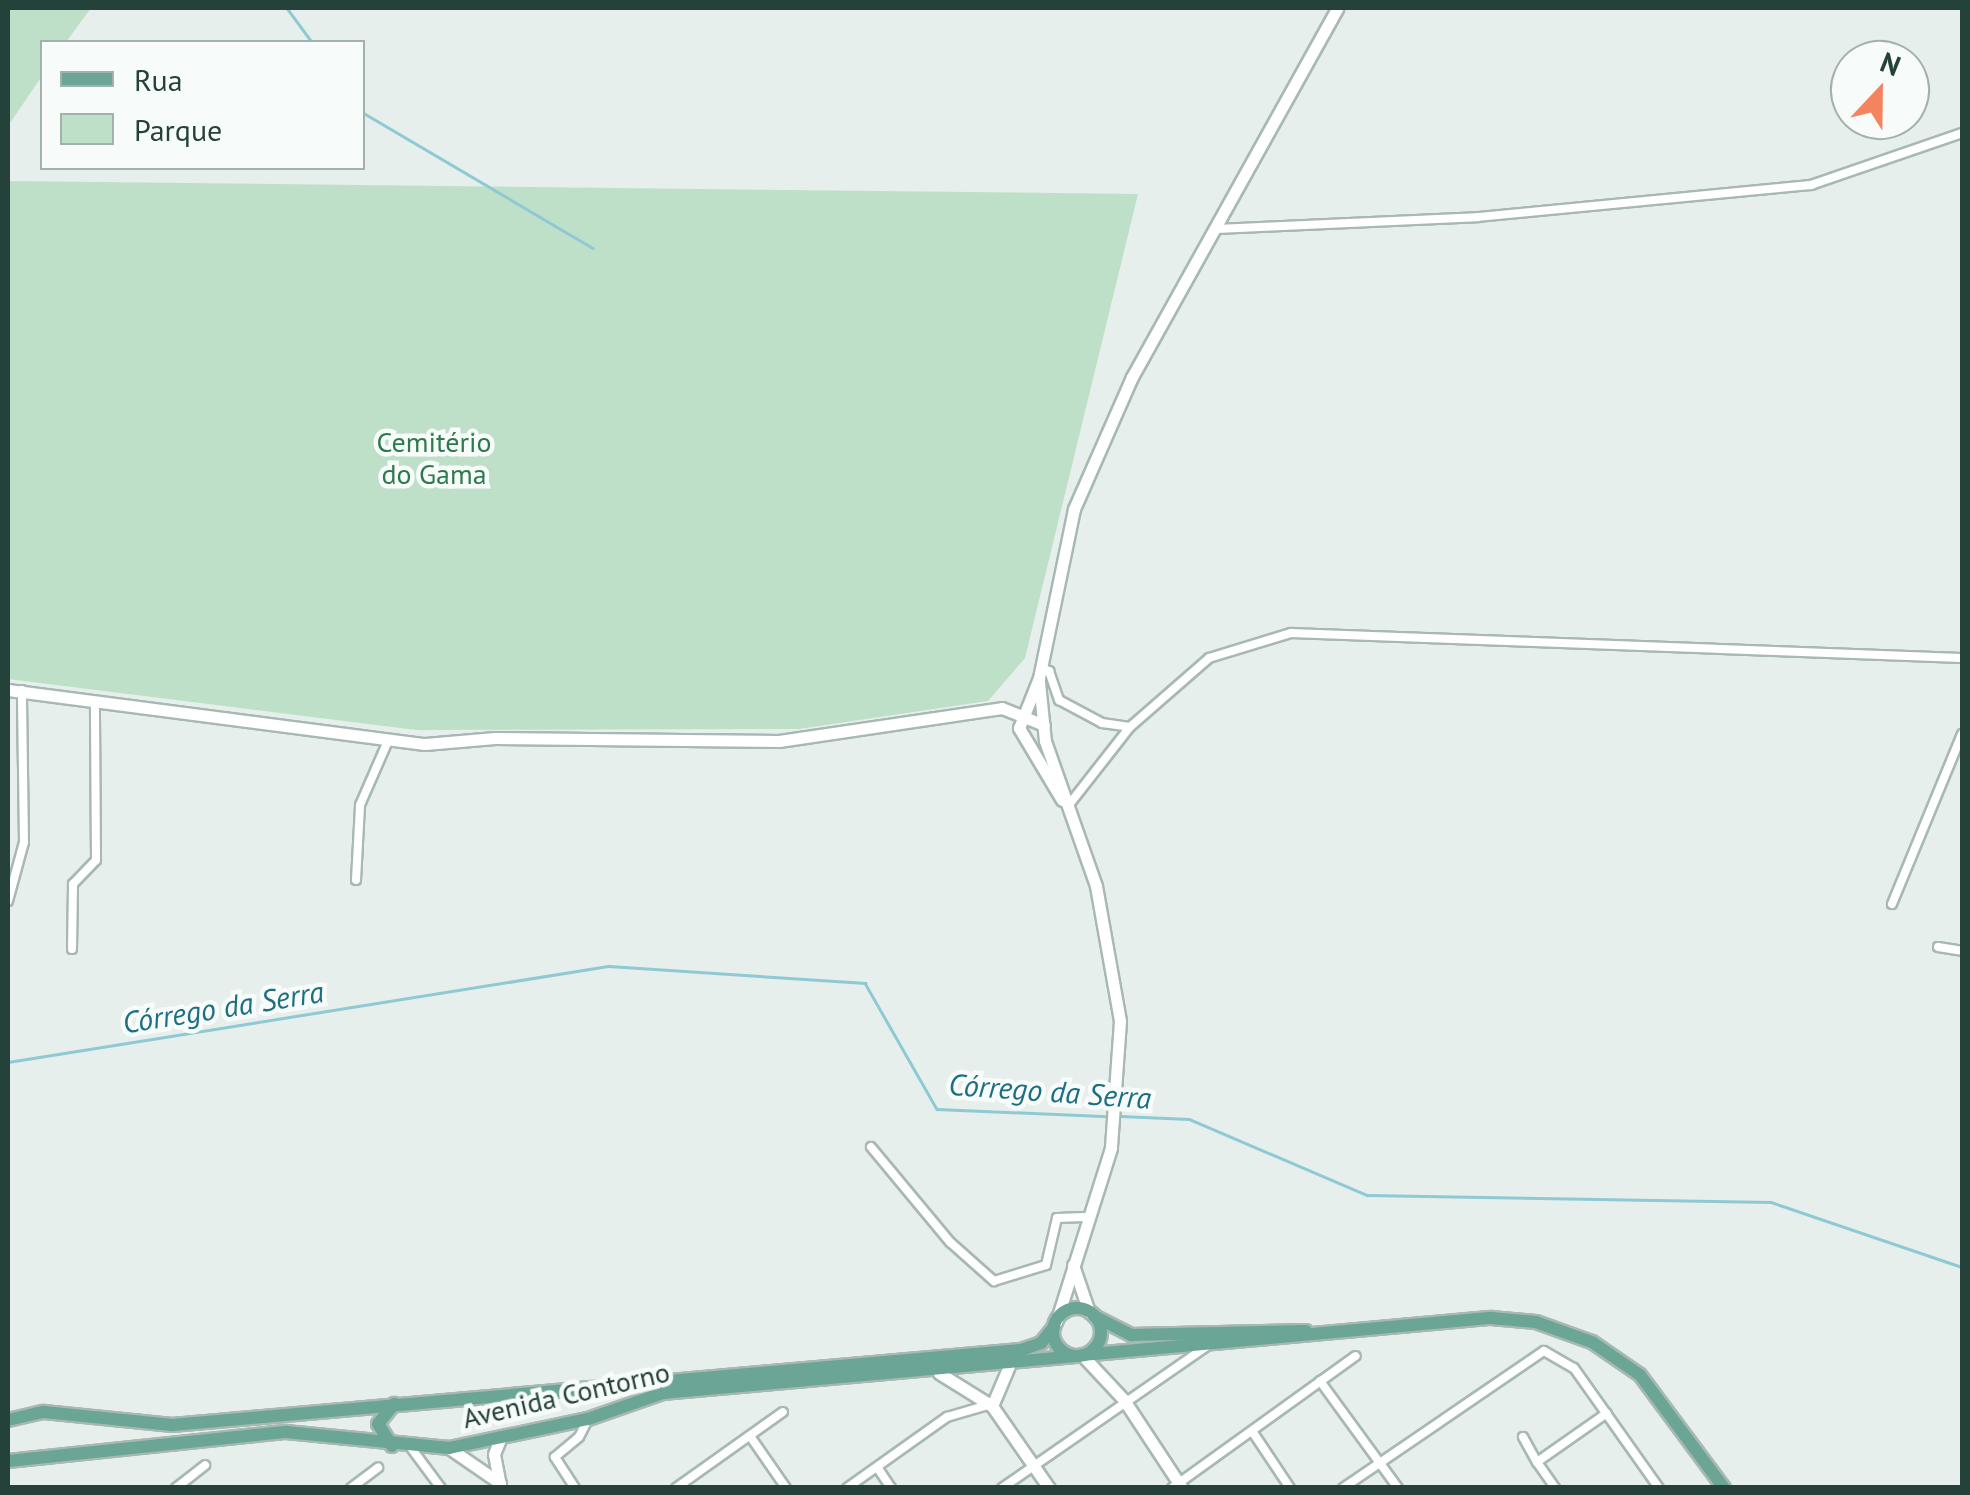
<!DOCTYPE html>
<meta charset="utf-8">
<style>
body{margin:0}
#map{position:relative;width:1970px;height:1495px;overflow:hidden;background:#e6efeb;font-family:"PT Sans",sans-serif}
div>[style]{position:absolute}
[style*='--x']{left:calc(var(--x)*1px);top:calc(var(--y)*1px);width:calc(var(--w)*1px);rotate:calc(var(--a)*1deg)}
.green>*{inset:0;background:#bfe0c8}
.stream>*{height:2.5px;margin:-1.25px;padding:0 1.25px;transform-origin:1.25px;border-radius:1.25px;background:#8ec9d4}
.roads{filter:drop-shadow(2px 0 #a8b8b2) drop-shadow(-2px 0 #a8b8b2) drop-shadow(0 2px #a8b8b2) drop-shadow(0 -2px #a8b8b2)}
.street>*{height:8px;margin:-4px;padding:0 4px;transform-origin:4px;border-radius:4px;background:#fff}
.secondary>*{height:11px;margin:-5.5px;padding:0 5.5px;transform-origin:5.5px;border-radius:5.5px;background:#fff}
.primary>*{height:12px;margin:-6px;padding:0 6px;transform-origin:6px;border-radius:6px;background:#6aa596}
.primary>.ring{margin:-6px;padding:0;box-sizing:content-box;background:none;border:12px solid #6aa596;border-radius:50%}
span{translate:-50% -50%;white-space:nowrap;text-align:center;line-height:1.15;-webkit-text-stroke:9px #f7fbf9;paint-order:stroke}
.park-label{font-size:28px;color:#2d7a4b}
.street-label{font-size:28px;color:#24423a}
.water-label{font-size:30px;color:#1c6f80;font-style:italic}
.frame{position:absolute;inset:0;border:10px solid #24423a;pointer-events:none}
.legend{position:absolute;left:40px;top:40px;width:325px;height:130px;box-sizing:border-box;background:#f7fbf9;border:2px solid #a3b1ad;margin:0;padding:12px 18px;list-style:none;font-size:30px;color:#24423a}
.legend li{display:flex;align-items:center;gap:20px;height:50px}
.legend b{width:50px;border:2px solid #a3b1ad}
.north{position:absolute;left:1830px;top:40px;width:100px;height:100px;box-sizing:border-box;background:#f7fbf9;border:2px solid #a3b1ad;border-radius:50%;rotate:22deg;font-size:28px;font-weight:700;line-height:40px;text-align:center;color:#24423a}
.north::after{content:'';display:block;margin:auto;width:35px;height:45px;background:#f4845f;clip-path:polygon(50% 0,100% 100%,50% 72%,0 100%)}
</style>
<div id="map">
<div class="green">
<i style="clip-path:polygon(8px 8px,91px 8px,66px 42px,42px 42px,42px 76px,8px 126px)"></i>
<i style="clip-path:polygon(8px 181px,1138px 194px,1025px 658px,988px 701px,799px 729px,416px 730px,8px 679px)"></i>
</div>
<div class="stream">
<i style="--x:287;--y:8;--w:42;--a:53.7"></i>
<i style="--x:362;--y:112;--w:268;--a:30.5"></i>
<i style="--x:8;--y:1062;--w:609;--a:-9.08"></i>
<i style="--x:609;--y:966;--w:257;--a:3.8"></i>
<i style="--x:865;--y:983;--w:145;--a:60.3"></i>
<i style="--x:937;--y:1109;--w:170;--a:2.4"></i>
<i style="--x:1120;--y:1116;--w:69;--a:2.5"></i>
<i style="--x:1189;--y:1119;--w:194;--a:23.1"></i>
<i style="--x:1367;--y:1195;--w:404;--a:1"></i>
<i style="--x:1771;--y:1202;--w:202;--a:18.8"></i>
</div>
<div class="roads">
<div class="street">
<i style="--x:1215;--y:229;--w:263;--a:-2.6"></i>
<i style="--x:1478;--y:217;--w:335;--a:-5.5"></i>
<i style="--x:1811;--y:185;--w:160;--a:-19"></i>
<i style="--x:1041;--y:668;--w:9;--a:21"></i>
<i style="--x:1049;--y:671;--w:31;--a:71"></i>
<i style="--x:1059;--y:700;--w:49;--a:28.1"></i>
<i style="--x:1102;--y:723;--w:28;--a:8"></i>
<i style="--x:1068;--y:806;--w:100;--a:-51.9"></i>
<i style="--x:1130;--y:727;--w:105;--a:-41.1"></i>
<i style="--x:1209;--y:658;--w:86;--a:-17"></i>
<i style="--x:1291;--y:633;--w:671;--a:2.13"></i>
<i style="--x:356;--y:880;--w:75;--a:-86.9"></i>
<i style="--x:360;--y:805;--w:70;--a:-66.4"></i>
<i style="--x:8;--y:901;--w:61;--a:-74.8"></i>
<i style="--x:24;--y:842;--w:152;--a:-90.8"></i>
<i style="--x:1892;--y:904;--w:184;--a:-67.6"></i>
<i style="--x:1938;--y:947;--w:24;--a:9"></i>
<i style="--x:72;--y:949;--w:65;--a:-89.1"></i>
<i style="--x:73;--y:884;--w:33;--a:-46"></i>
<i style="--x:96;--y:860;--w:157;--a:-90.4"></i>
<i style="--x:871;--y:1147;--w:124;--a:50.3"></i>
<i style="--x:950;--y:1242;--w:59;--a:41.6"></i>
<i style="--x:994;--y:1281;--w:54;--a:-17.1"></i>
<i style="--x:1046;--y:1265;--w:48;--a:-76.8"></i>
<i style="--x:1057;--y:1218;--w:34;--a:-2"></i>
<i style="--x:1320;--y:1381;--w:132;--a:53.9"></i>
<i style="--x:1252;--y:1431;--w:69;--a:56.3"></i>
<i style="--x:750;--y:1436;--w:63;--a:55.3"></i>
<i style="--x:1523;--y:1437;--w:29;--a:61"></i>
<i style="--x:1537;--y:1462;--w:85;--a:-35"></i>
<i style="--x:412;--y:1449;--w:49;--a:53.4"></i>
<i style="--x:1537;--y:1462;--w:32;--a:55"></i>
<i style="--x:877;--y:1467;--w:25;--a:56"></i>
<i style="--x:176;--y:1488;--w:37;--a:-38"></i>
<i style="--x:351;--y:1488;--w:34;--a:-37"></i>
<i style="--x:575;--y:1488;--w:37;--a:-123"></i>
<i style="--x:555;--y:1457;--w:31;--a:-40"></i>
<i style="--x:579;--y:1437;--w:20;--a:-63"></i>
<i style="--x:676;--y:1488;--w:131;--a:-35.4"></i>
<i style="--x:847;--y:1488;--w:123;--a:-35.4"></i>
<i style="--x:947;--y:1417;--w:43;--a:-16.3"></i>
<i style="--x:1002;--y:1488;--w:249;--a:-34.7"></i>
<i style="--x:1172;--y:1488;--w:226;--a:-35.7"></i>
<i style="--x:1343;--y:1488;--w:243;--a:-34.3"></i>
<i style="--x:1544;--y:1351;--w:34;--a:30"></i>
<i style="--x:1574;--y:1368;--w:147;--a:54.7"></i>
</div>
<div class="secondary">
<i style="--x:1039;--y:682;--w:59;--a:84.2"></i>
<i style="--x:1045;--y:741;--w:154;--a:70.6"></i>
<i style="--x:1096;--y:886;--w:137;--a:79.9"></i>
<i style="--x:1120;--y:1021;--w:127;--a:94.1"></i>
<i style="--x:1111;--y:1148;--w:182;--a:107.5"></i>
<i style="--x:8;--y:690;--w:420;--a:7.4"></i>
<i style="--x:425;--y:744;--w:70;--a:-4.9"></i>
<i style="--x:495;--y:738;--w:284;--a:0.6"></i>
<i style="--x:779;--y:741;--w:225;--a:-8.4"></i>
<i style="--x:1002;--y:708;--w:45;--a:22"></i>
<i style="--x:1062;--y:800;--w:84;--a:-120.8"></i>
<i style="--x:1019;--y:728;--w:54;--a:-68.2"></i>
<i style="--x:1039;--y:678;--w:173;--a:-78.3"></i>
<i style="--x:1074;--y:509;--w:144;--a:-66.3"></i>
<i style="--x:1132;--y:377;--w:422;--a:-60.9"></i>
<i style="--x:1073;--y:1265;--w:50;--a:71.2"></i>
<i style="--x:1082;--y:1355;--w:62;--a:47"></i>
<i style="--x:1124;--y:1400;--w:105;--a:56.6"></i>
<i style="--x:939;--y:1373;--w:62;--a:31.9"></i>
<i style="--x:992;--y:1406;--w:100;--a:55.2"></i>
<i style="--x:992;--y:1406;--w:43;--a:-67"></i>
<i style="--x:449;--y:1448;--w:62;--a:34.5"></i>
<i style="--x:499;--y:1480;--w:26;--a:-101"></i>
<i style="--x:494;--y:1454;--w:16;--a:-68"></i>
</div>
<div class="primary">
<i class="ring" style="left:1053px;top:1308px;width:36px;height:36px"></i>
<i style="--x:1094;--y:1316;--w:42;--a:27.2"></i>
<i style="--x:1131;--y:1335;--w:175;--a:-1.3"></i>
<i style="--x:1082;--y:1355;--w:411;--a:-5.2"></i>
<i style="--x:1491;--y:1318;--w:45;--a:5.1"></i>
<i style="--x:1536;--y:1322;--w:59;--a:19.7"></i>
<i style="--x:1592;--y:1342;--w:58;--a:34.5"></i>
<i style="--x:1640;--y:1375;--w:141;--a:53.4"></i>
<i style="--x:8;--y:1420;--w:37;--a:-13"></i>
<i style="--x:44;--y:1412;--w:129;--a:5.8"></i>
<i style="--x:172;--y:1425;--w:852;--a:-5.05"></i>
<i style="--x:1021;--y:1350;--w:21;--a:-19"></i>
<i style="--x:1041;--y:1343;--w:21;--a:-51"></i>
<i style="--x:392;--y:1446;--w:26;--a:-122"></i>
<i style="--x:378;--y:1424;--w:26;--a:-51"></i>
<i style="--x:8;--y:1461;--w:280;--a:-6"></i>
<i style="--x:286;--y:1432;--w:164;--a:5.6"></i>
<i style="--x:449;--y:1448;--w:142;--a:-11.8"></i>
<i style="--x:588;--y:1419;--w:79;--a:-19.1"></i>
<i style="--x:663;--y:1393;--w:417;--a:-5.1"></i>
</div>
</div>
<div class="park-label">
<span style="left:434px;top:458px">Cemitério<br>do Gama</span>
</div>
<div class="street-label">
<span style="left:566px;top:1395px;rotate:-13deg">Avenida Contorno</span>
</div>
<div class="water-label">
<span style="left:223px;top:1007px;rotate:-9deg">Córrego da Serra</span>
<span style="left:1050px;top:1091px;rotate:4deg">Córrego da Serra</span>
</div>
<div class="frame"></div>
<ul class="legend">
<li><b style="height:12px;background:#6aa596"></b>Rua</li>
<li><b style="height:28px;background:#bfe0c8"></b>Parque</li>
</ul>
<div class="north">N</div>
</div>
